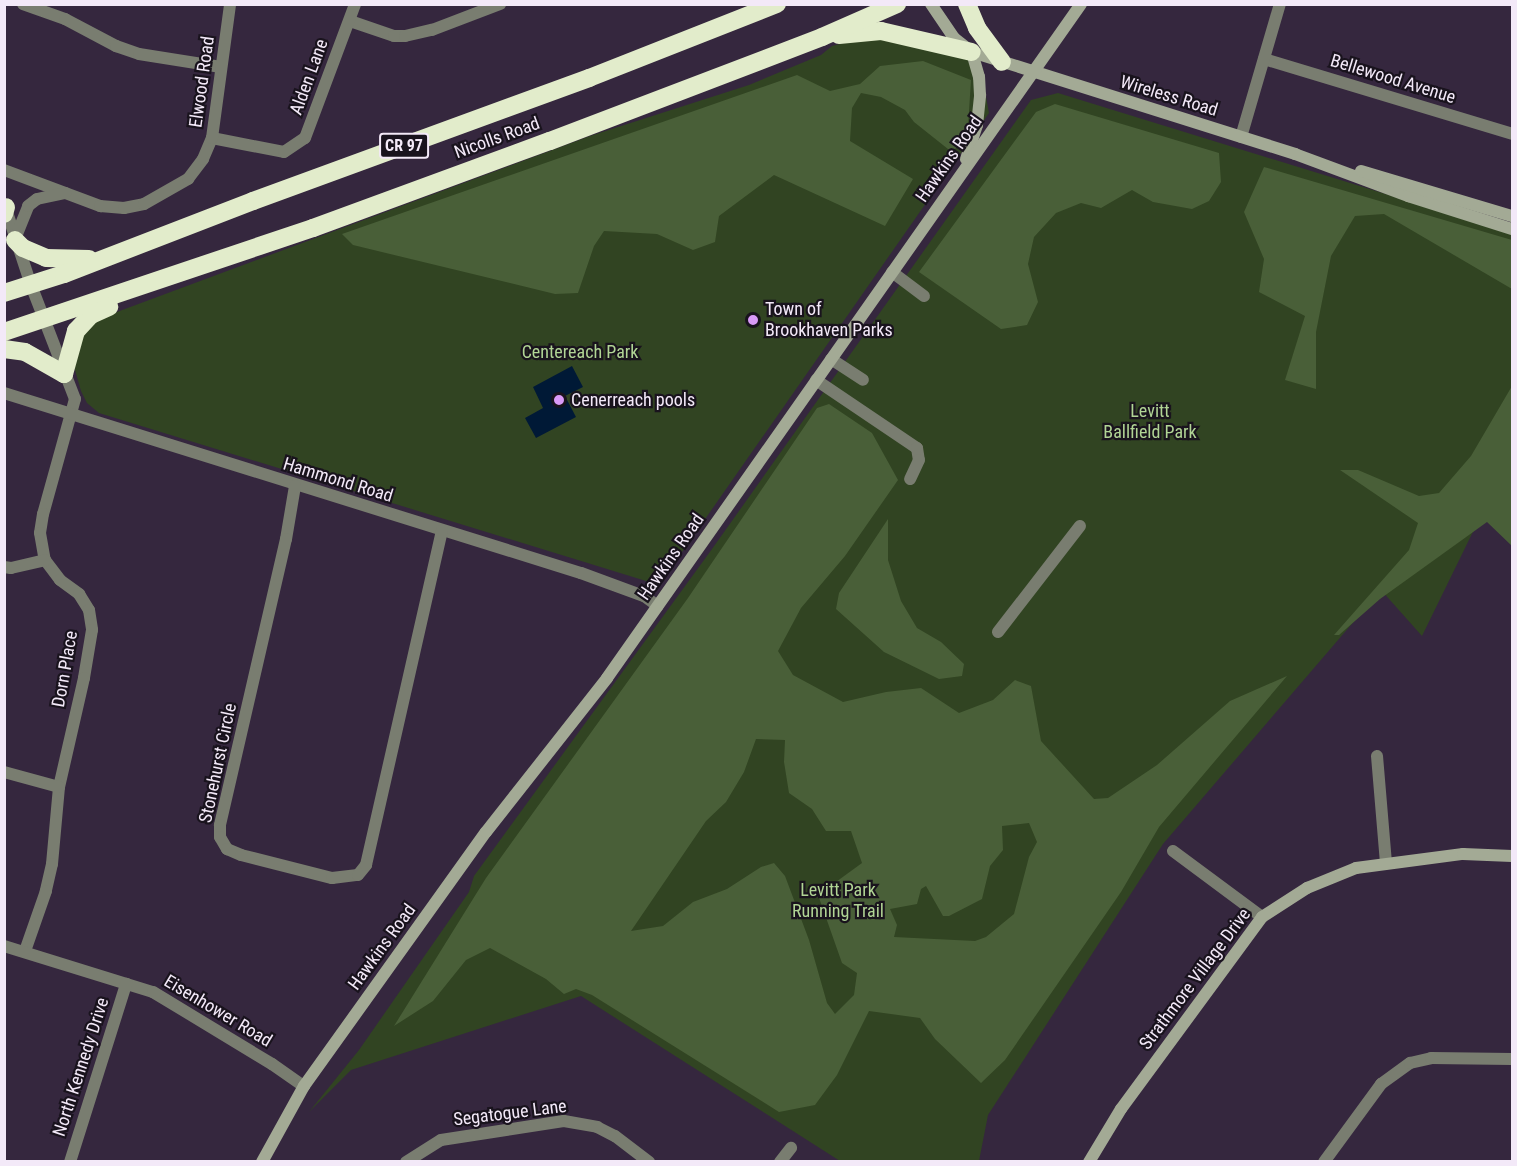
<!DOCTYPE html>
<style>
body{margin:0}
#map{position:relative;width:1517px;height:1166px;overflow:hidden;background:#35273e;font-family:"Roboto Condensed",sans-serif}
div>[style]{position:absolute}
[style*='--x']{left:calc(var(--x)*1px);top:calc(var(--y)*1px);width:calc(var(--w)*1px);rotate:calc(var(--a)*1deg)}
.green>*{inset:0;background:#314422}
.forest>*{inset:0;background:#495f38}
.water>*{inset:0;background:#001936}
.street>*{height:12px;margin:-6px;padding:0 6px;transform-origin:6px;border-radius:6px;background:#797d70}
.secondary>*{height:12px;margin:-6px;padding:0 6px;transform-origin:6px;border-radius:6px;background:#a3aa95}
.highway>*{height:18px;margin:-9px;padding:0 9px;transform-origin:9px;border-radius:9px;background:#e2eccb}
.dots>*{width:16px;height:16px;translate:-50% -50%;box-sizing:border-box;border:3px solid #19131d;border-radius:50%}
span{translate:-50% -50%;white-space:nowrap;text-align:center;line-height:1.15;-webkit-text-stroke:4.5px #19131d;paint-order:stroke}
.shield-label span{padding:2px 4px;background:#19131d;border:2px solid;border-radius:4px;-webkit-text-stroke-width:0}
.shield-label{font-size:16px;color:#f3e9f8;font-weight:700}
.street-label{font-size:18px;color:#f3e9f8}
.poi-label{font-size:18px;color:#f3e9f8}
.left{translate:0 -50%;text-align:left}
.park-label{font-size:18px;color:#b1d595}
.frame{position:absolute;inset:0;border:6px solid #f3e9f8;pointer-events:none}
</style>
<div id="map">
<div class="green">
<i style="clip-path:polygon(878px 34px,952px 51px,975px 64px,983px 80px,989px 113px,659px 585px,99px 413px,87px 403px,81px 391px,73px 363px,74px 347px,90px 322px,590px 136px,749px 85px,821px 55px,832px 46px)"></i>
<i style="clip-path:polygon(1058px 93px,1512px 233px,1512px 452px,1422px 636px,1381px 590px,1163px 844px,988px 1115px,979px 1161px,840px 1161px,581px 996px,351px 1070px,309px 1112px,359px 1050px,469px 892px,474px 876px,712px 549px,1031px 100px)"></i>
</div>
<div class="forest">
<i style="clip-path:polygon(923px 61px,971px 80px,968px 127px,953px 153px,914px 122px,905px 110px,881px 97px,861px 93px,852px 108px,850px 141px,913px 179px,885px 226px,774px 175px,719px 216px,715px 242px,693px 250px,657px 234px,604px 231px,594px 246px,578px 293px,555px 294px,353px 245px,342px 234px,797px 75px,830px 91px,860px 84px,880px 66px)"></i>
<i style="clip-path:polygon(1055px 104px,1219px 153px,1221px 182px,1209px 201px,1192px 209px,1153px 202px,1132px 190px,1101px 208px,1081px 203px,1056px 213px,1034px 237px,1028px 264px,1038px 302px,1027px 325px,1001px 329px,919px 272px,1036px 112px)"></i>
<i style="clip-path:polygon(1264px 167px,1512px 240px,1512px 289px,1384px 214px,1355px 216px,1331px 256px,1316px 332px,1316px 389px,1285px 380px,1305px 316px,1259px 292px,1264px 259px,1244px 212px)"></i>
<i style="clip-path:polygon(1512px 386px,1512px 546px,1487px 522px,1380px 599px,1339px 635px,1334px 635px,1409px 550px,1418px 523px,1340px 470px,1358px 470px,1419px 496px,1439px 493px,1471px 456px)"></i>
<i style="clip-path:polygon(evenodd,829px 404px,872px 433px,898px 480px,845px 556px,801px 608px,778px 651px,793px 675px,843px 702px,886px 692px,921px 688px,959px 713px,993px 700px,1015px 680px,1031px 686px,1041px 741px,1094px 799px,1108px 798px,1157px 765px,1230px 701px,1287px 676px,1159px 827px,1121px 892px,1005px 1060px,981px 1083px,935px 1039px,920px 1018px,869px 1011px,837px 1075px,815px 1105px,779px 1112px,592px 995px,576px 989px,564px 994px,546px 979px,490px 948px,466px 960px,433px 1001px,394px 1026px,486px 878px,688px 598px,817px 408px,829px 404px,756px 739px,785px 740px,784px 762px,789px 793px,812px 809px,826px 831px,851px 831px,862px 863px,818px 895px,842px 963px,857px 973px,854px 995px,835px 1014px,827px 1003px,809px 940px,785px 876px,774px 863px,761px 867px,727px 889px,693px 902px,663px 926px,631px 931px,706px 821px,726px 802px,744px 772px,756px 739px,829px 404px,1029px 823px,1037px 842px,1029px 857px,1014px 914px,986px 937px,975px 941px,894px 937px,897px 925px,890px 909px,917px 904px,921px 889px,926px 886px,943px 916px,949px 916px,982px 899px,990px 866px,1003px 850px,1002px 826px,1029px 823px)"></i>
<i style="clip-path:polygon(888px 519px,888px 560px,901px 601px,917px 628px,941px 642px,964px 664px,962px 676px,939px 679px,884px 652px,836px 609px,839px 593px)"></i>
</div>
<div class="water">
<i style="clip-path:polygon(572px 366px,583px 387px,565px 396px,576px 417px,536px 438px,525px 418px,543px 408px,533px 387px)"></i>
</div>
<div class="street">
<i style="--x:23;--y:4;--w:45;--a:19.7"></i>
<i style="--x:65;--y:19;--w:58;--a:27.9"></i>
<i style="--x:116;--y:46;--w:24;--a:19"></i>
<i style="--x:139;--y:54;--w:83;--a:9"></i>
<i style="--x:350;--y:21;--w:46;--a:18.8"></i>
<i style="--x:394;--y:36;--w:11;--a:0"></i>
<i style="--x:405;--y:36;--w:28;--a:-13"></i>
<i style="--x:432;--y:30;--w:73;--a:-20.9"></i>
<i style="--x:1264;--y:59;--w:259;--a:16.8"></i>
<i style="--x:1241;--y:137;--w:139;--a:-73.7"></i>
<i style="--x:212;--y:138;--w:73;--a:11"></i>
<i style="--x:284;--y:152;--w:25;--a:-34"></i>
<i style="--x:305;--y:138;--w:143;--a:-69.5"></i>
<i style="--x:4;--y:170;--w:103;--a:20.6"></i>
<i style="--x:100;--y:206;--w:24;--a:5"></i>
<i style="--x:124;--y:208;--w:20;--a:-11"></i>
<i style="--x:144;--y:204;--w:51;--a:-29.6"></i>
<i style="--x:188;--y:179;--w:25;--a:-53"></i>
<i style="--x:203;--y:159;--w:23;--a:-67"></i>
<i style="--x:212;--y:138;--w:135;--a:-82.3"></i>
<i style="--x:5;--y:206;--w:83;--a:71.8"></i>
<i style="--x:31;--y:285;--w:122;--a:68.9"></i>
<i style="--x:75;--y:399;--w:119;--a:105.5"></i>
<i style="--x:43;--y:514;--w:19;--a:99"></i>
<i style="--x:40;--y:533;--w:27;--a:80"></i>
<i style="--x:45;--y:560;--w:25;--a:53"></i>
<i style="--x:60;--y:580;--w:24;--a:36"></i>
<i style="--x:79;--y:594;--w:19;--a:58"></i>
<i style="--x:89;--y:610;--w:20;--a:81"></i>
<i style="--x:92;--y:630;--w:49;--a:99.5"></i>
<i style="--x:84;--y:678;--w:112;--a:102.9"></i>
<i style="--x:59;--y:787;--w:77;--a:95.2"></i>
<i style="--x:52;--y:864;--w:28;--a:103"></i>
<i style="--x:46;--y:891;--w:64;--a:109.3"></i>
<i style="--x:15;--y:239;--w:35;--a:-68"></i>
<i style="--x:28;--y:206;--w:11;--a:-38"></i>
<i style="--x:37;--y:199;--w:29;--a:-12"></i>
<i style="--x:892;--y:272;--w:40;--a:37"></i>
<i style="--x:831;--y:359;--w:38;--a:33"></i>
<i style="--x:816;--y:380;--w:122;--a:34"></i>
<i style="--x:917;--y:448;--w:12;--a:81"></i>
<i style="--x:919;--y:460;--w:21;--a:115"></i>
<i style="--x:4;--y:393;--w:604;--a:17.33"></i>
<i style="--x:581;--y:573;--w:67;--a:20.1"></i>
<i style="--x:644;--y:596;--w:17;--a:36"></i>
<i style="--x:295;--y:486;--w:54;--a:99.6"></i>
<i style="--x:286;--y:539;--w:294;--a:103"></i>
<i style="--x:220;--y:825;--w:12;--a:90"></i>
<i style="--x:220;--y:837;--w:14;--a:60"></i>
<i style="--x:227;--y:849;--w:15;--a:23"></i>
<i style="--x:241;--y:855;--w:94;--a:14.2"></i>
<i style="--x:332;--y:878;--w:26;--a:-7"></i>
<i style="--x:358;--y:875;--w:13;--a:-51"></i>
<i style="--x:366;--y:865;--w:343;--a:-77.2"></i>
<i style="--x:4;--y:567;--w:7;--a:8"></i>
<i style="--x:11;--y:568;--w:35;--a:-13"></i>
<i style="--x:998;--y:632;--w:134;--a:-52.3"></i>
<i style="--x:1377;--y:756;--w:108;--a:85.2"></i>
<i style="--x:4;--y:772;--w:57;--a:15.3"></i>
<i style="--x:1173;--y:851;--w:111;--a:36.6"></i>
<i style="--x:4;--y:946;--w:156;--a:17.2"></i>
<i style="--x:153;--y:992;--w:139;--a:31.2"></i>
<i style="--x:272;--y:1064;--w:39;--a:35"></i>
<i style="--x:70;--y:1162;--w:187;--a:-72.5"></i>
<i style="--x:406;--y:1162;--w:41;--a:-32.2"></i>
<i style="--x:441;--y:1140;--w:124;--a:-8.8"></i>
<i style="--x:564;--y:1121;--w:34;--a:10"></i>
<i style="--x:597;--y:1127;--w:20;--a:27"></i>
<i style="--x:615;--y:1136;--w:43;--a:37.4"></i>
<i style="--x:780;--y:1162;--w:18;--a:-52"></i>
<i style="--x:1324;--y:1162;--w:97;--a:-53.8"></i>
<i style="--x:1381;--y:1084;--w:36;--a:-36"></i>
<i style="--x:1410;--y:1063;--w:22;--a:-13"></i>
<i style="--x:1431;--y:1058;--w:81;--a:0.7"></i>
</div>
<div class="secondary">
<i style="--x:931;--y:4;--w:41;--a:55.9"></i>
<i style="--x:954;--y:38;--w:23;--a:38"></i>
<i style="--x:972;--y:52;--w:339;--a:17.5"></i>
<i style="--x:1295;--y:154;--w:121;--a:20.4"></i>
<i style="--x:1408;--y:196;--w:109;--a:17.6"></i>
<i style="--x:966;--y:159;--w:36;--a:-72"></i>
<i style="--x:977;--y:125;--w:30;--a:-84"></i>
<i style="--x:980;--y:95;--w:18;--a:-93"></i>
<i style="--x:979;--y:77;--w:26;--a:-106"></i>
<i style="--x:1361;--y:171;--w:158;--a:16.6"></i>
<i style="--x:262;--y:1162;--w:87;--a:-61.1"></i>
<i style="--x:304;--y:1086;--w:312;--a:-54.4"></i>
<i style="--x:486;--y:832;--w:196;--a:-51.8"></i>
<i style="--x:607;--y:678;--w:824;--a:-54.88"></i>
<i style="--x:1089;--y:1162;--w:62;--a:-58.9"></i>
<i style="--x:1121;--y:1109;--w:238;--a:-53.7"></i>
<i style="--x:1262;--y:917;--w:54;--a:-32.8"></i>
<i style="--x:1307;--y:888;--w:53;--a:-22.2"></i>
<i style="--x:1356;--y:868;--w:108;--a:-7.5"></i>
<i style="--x:1463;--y:854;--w:49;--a:2.3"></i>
</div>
<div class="highway">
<i style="--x:967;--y:4;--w:26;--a:67"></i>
<i style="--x:977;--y:28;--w:42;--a:53.7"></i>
<i style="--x:839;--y:35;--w:42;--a:-5.4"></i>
<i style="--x:881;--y:31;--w:93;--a:13"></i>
<i style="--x:4;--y:214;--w:7;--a:-74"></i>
<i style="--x:15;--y:240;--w:11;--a:45"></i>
<i style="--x:23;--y:248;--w:25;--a:23"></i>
<i style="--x:46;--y:258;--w:43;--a:1.3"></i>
<i style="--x:4;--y:293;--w:63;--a:-17.6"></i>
<i style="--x:64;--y:274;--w:203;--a:-21.1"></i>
<i style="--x:253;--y:201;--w:358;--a:-20.1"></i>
<i style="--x:589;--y:78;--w:202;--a:-21.5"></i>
<i style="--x:4;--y:332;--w:326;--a:-18.6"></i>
<i style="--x:313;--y:228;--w:252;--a:-20.2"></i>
<i style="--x:550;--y:141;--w:291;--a:-20.9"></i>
<i style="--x:822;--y:37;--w:82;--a:-23.7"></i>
<i style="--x:4;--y:349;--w:21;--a:8"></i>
<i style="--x:25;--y:352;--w:45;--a:29.4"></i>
<i style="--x:64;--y:374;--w:45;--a:-74.4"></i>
<i style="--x:76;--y:331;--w:22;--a:-47"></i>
<i style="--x:91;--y:315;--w:20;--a:-24"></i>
</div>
<div class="dots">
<i style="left:753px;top:320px;background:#d99af7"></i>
<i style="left:559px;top:400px;background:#d99af7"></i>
</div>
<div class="shield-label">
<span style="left:404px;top:146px">CR 97</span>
</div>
<div class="street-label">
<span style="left:309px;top:77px;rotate:-70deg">Alden Lane</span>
<span style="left:1393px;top:79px;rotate:17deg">Bellewood Avenue</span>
<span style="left:202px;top:82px;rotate:-82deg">Elwood Road</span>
<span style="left:1169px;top:96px;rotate:17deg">Wireless Road</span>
<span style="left:497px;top:138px;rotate:-20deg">Nicolls Road</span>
<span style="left:949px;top:159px;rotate:-55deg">Hawkins Road</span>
<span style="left:338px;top:480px;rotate:17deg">Hammond Road</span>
<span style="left:671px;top:557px;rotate:-55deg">Hawkins Road</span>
<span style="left:65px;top:669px;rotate:-80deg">Dorn Place</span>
<span style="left:218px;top:763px;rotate:-78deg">Stonehurst Circle</span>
<span style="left:382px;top:947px;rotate:-54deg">Hawkins Road</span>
<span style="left:1195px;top:979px;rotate:-53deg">Strathmore Village Drive</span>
<span style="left:218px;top:1011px;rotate:31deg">Eisenhower Road</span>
<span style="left:81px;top:1067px;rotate:-72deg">North Kennedy Drive</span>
<span style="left:510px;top:1113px;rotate:-7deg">Segatogue Lane</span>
</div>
<div class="poi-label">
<span class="left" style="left:765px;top:320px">Town of<br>Brookhaven Parks</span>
<span class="left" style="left:571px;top:400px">Cenerreach pools</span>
</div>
<div class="park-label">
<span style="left:580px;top:352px">Centereach Park</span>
<span style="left:1150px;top:422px">Levitt<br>Ballfield Park</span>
<span style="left:838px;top:901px">Levitt Park<br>Running Trail</span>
</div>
<div class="frame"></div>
</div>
